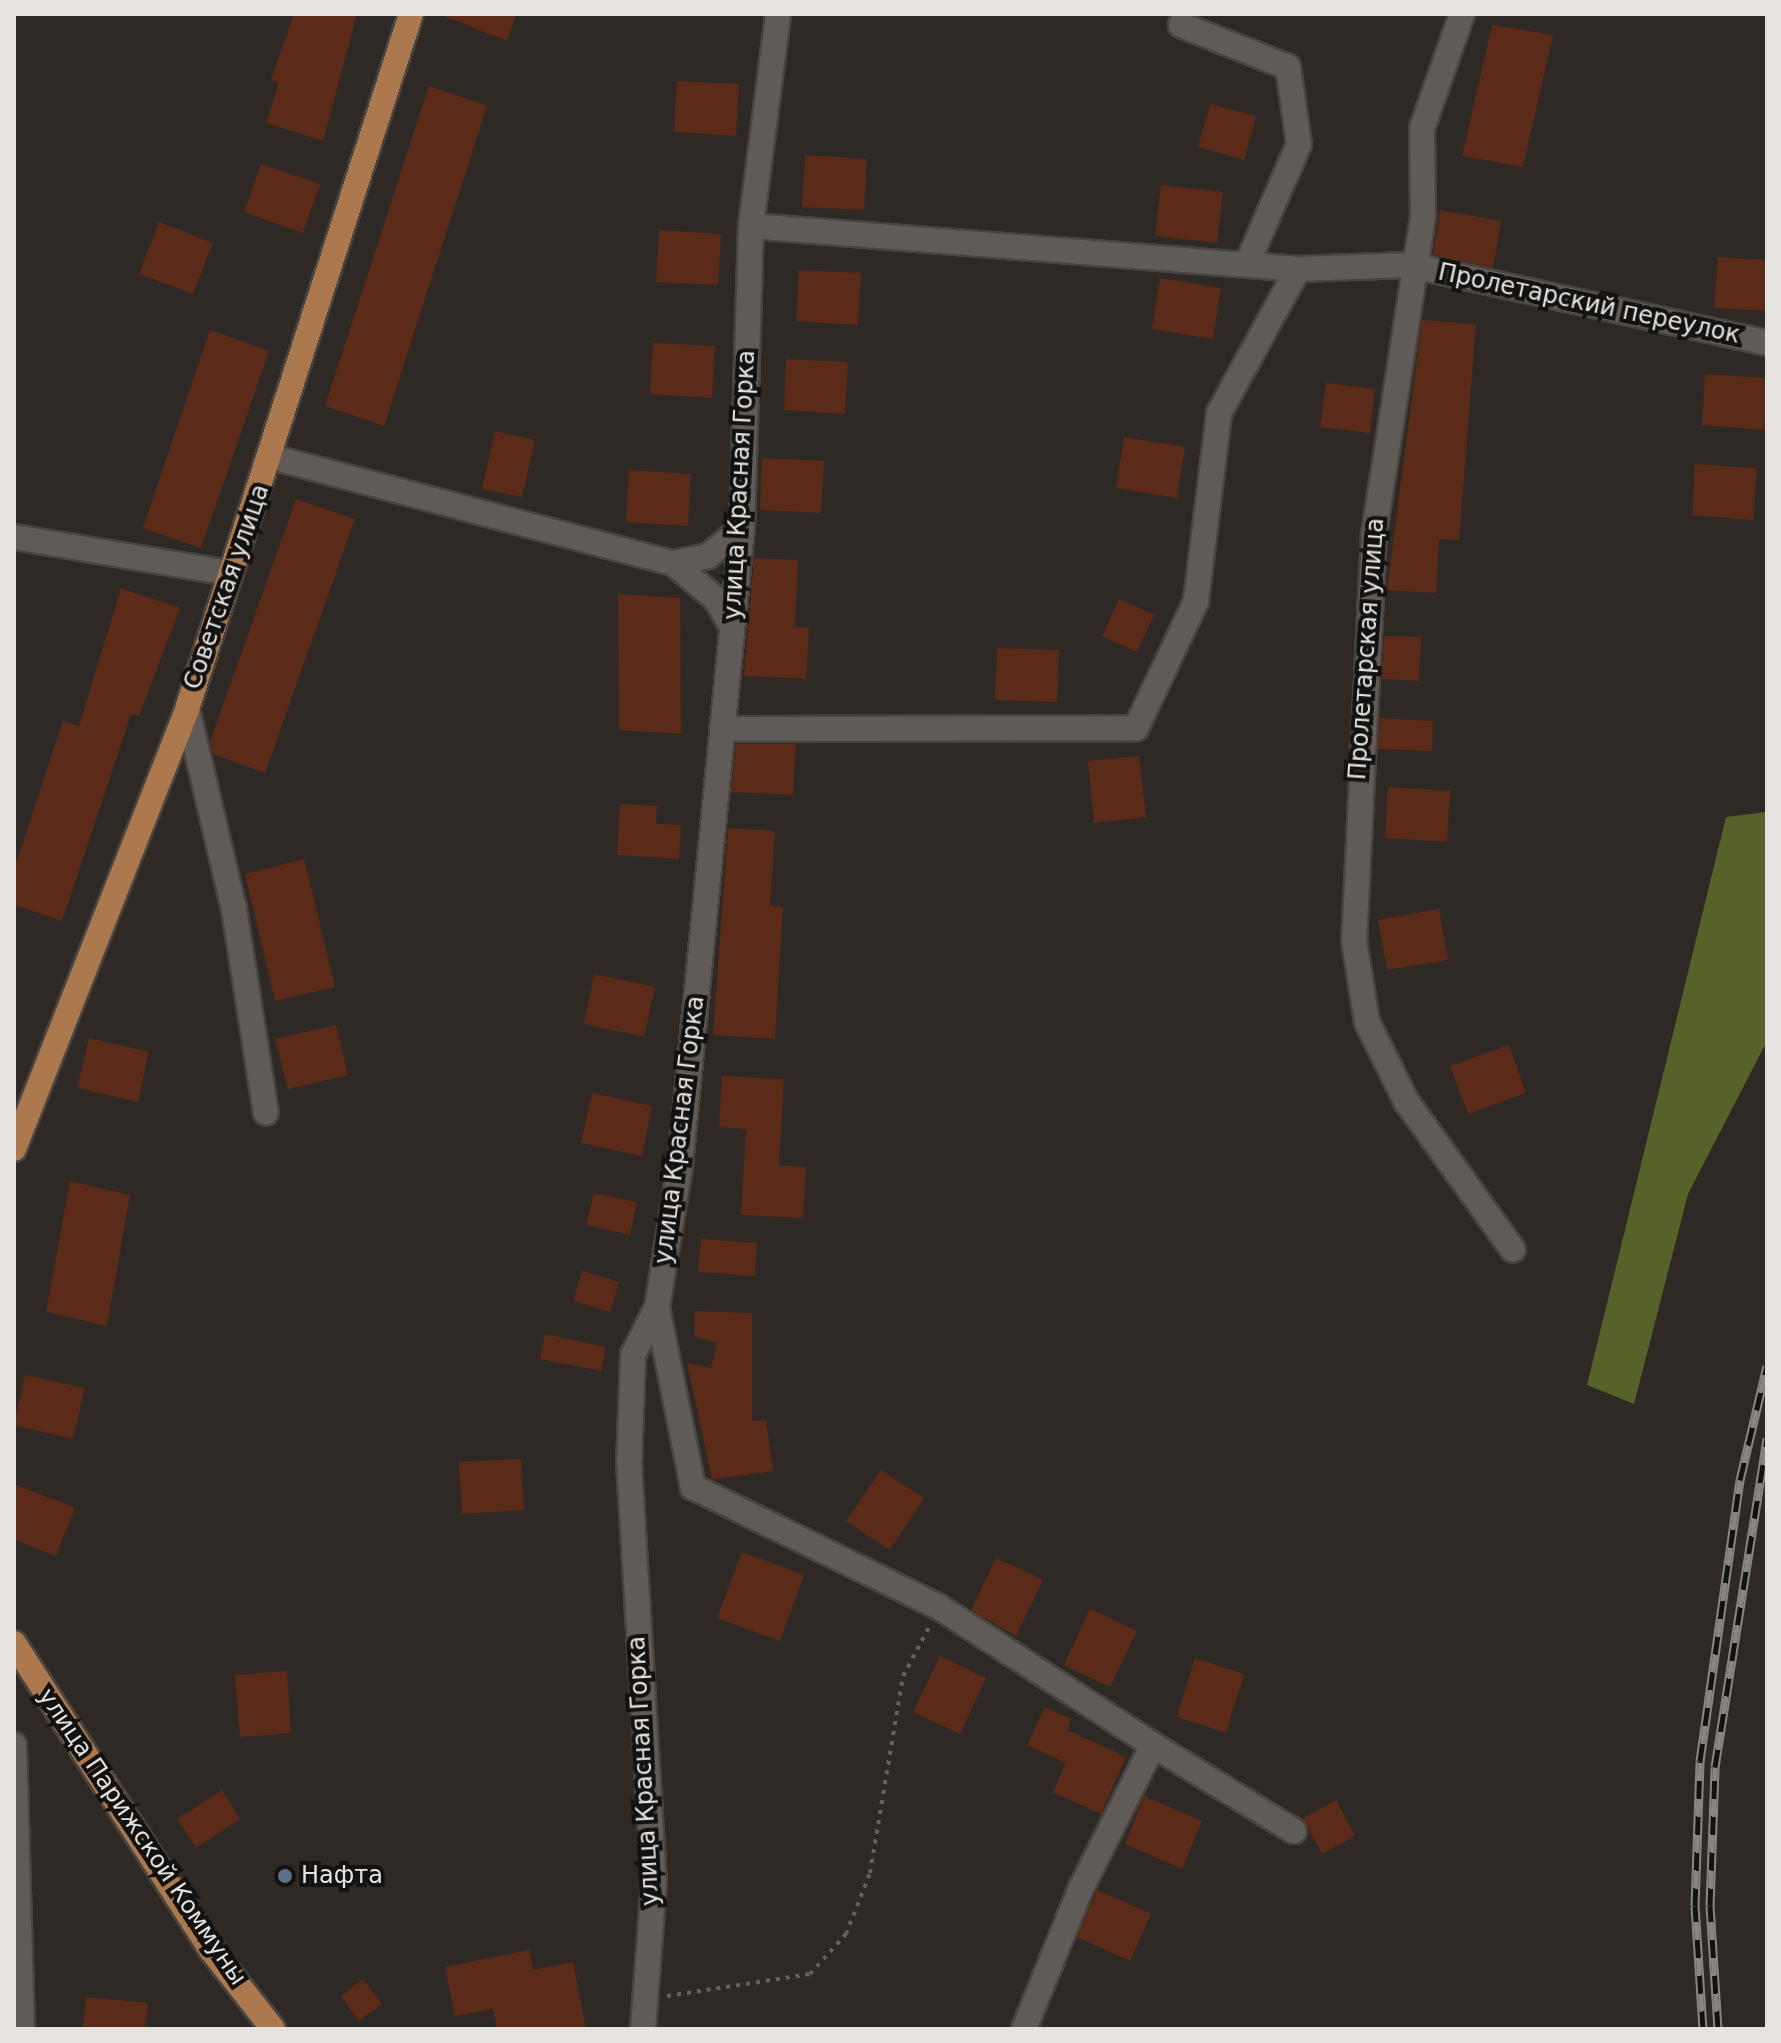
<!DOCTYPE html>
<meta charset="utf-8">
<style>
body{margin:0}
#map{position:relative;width:1781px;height:2043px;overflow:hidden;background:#2e2925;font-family:"DejaVu Sans",sans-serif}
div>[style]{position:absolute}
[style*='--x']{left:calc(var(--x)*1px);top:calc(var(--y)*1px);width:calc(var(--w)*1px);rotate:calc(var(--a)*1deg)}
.forest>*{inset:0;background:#57612a}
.building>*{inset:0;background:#5c2a18}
.path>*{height:4px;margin-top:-2px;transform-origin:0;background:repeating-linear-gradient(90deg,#66615e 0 4px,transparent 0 10px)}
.roads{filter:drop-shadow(2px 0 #484440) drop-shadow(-2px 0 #484440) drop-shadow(0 2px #484440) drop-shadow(0 -2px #484440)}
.minor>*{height:24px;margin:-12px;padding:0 12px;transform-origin:12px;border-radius:12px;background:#605b56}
.major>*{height:24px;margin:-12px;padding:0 12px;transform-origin:12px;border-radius:12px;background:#ac784e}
.rail>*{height:9px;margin-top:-4.5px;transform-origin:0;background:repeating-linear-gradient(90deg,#141210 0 18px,#898581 0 36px);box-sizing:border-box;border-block:2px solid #898581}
.dots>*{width:22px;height:22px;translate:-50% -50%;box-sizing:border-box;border:4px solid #141210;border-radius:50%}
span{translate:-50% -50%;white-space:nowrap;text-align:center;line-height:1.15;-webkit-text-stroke:8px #141210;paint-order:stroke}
.street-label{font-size:24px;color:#e5e2df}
.poi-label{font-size:24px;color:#e5e2df}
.left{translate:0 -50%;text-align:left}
.frame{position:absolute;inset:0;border:16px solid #e5e2df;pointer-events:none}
</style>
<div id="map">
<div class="forest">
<i style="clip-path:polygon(1766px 812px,1767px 1041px,1688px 1194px,1634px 1404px,1587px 1385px,1726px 817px)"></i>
</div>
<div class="building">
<i style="clip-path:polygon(294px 14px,357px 14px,323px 141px,266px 123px,279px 83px,271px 80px)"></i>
<i style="clip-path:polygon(439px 14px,516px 14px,507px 41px)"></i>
<i style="clip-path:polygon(1492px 25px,1553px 35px,1523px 167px,1462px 156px)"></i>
<i style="clip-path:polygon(677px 81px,739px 84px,736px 136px,674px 132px)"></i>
<i style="clip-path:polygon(429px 86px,487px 106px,384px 426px,325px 406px)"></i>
<i style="clip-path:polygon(1210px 104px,1256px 116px,1244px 160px,1198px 147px)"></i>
<i style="clip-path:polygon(805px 155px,867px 159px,864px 210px,802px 207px)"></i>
<i style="clip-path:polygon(261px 164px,320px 184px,303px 233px,244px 212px)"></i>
<i style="clip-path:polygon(1161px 185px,1223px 192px,1217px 243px,1155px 236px)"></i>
<i style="clip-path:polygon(1440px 210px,1501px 221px,1493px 268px,1433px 255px)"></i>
<i style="clip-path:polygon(159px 222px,213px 243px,193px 294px,139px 274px)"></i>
<i style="clip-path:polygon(659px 230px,721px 234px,718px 285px,656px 282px)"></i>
<i style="clip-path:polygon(1718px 257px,1767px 260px,1767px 311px,1714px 308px)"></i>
<i style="clip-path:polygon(799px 270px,861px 273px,858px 325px,796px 321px)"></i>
<i style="clip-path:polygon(1160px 278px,1221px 288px,1213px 339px,1152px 329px)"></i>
<i style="clip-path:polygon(1422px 320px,1476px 324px,1459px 540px,1439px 539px,1436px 593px,1387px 590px)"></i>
<i style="clip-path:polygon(210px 330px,269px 351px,201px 548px,143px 528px)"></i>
<i style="clip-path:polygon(653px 343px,715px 346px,712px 398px,650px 394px)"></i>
<i style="clip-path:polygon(786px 359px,848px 362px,845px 414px,784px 410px)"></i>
<i style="clip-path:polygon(1705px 374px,1767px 378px,1764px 430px,1702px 425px)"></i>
<i style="clip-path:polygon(1326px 383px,1375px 389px,1370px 433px,1320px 427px)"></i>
<i style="clip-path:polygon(495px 431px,535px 440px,522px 497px,482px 489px)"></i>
<i style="clip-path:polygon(1124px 437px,1185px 447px,1177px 498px,1116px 488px)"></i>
<i style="clip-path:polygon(762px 458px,824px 461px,821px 513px,760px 510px)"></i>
<i style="clip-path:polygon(1695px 464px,1757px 468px,1753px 520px,1692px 515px)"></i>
<i style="clip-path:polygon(629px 470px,691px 474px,688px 526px,626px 522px)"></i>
<i style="clip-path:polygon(296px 499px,355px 519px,265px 773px,213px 754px,210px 742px)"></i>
<i style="clip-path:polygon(754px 558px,798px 560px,795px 627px,809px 628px,806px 679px,744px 676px)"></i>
<i style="clip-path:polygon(121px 588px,180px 608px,139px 716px,131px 714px,62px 921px,14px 905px,14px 870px,63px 721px,79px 726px)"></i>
<i style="clip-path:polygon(618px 594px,680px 598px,681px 734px,619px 730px)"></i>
<i style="clip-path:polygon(1119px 599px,1154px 615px,1137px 652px,1102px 636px)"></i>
<i style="clip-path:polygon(1384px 636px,1421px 637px,1419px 681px,1382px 679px)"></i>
<i style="clip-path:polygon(997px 648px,1059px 650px,1057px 702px,995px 700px)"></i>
<i style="clip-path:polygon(1380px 718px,1433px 721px,1432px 751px,1378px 749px)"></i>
<i style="clip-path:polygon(736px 744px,796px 744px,793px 795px,731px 792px)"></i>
<i style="clip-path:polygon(1139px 756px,1146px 817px,1094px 823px,1088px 761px)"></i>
<i style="clip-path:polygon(1388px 787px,1450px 791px,1447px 842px,1385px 838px)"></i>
<i style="clip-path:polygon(620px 804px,657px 806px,656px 824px,681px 825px,679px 859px,617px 855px)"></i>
<i style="clip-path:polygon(728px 828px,775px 831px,770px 906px,783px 907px,775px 1039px,713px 1035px)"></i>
<i style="clip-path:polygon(304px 859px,335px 987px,275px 1001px,245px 874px)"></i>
<i style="clip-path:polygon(1439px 909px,1448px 960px,1387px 970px,1378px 920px)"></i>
<i style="clip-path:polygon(594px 974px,655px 987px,644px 1037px,584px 1024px)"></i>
<i style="clip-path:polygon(336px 1025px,348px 1075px,288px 1089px,275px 1039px)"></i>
<i style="clip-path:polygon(89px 1038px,149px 1052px,138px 1102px,77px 1088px)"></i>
<i style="clip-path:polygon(1509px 1045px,1526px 1093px,1468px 1114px,1450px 1066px)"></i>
<i style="clip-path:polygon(722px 1076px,784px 1079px,779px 1165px,806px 1167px,803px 1218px,741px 1215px,746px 1129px,719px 1127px)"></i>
<i style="clip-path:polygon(592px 1093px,652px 1106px,642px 1156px,581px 1143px)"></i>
<i style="clip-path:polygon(70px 1181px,130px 1195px,107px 1326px,46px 1312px)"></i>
<i style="clip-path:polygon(594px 1193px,637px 1202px,630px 1235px,586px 1225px)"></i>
<i style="clip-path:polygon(701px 1239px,757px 1243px,755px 1276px,698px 1272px)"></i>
<i style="clip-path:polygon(582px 1271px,619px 1282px,610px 1312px,573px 1301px)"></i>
<i style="clip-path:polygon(695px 1311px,752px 1313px,752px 1421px,766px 1420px,773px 1471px,712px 1479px,687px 1363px,711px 1368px,717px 1343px,694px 1336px)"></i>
<i style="clip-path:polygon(545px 1334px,606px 1347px,601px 1371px,540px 1359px)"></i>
<i style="clip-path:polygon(25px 1375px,85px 1388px,73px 1439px,14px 1425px)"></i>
<i style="clip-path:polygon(521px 1459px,524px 1510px,462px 1514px,459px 1462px)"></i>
<i style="clip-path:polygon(881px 1470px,924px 1498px,890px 1550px,846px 1521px)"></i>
<i style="clip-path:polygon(14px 1484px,75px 1508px,56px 1556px,14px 1540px)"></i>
<i style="clip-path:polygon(742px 1552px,804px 1575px,780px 1641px,717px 1618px)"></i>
<i style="clip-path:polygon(996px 1558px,1043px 1580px,1016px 1636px,971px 1610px)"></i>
<i style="clip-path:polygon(1090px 1609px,1137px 1631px,1110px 1687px,1064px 1665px)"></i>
<i style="clip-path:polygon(940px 1656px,986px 1678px,960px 1734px,913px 1712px)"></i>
<i style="clip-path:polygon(1195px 1658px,1244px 1674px,1226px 1733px,1177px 1717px)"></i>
<i style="clip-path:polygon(287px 1671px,291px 1733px,240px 1737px,235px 1675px)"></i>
<i style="clip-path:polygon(1045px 1707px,1071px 1719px,1067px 1730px,1126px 1757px,1101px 1814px,1053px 1792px,1066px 1763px,1027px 1745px)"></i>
<i style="clip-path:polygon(222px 1790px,240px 1819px,196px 1848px,177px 1819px)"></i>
<i style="clip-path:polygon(1144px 1796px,1202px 1821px,1182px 1869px,1125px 1844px)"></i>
<i style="clip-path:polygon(1336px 1800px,1355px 1836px,1322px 1854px,1303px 1818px)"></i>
<i style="clip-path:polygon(1097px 1890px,1151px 1914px,1130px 1961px,1077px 1937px)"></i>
<i style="clip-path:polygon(529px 1950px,533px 1970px,573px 1962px,586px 2029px,497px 2029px,493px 2009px,455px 2016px,445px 1967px)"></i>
<i style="clip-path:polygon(363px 1979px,382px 2004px,359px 2021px,341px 1996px)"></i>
<i style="clip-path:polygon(86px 1997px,148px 2003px,145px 2029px,83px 2029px)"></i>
</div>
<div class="path">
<i style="--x:667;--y:1996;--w:145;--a:-8.7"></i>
<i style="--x:810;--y:1974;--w:54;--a:-48"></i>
<i style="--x:846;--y:1934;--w:66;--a:-68.5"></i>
<i style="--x:870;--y:1873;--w:200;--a:-80.5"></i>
<i style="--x:903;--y:1676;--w:55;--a:-62"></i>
</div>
<div class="roads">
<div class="minor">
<i style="--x:1462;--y:14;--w:121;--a:109.3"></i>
<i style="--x:1422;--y:128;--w:89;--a:89.4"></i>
<i style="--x:1423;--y:217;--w:321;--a:98.8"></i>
<i style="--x:1374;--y:534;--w:406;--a:92.8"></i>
<i style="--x:1354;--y:940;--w:83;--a:81"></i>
<i style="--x:1367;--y:1022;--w:88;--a:63.7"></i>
<i style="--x:1406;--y:1101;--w:183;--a:54.3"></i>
<i style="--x:1181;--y:25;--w:115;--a:21.4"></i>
<i style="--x:1288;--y:67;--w:78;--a:81.9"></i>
<i style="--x:1299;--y:144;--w:131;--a:113.4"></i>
<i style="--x:751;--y:226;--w:549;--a:4.49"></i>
<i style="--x:1298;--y:269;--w:112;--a:-2"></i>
<i style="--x:1410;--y:265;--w:365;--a:12.3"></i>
<i style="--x:271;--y:457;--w:416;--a:14.8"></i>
<i style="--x:673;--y:563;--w:36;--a:-11"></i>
<i style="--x:708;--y:556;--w:44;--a:-39.5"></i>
<i style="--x:14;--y:537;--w:217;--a:9.5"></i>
<i style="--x:673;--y:563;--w:56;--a:39.9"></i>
<i style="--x:716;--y:599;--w:32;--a:60"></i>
<i style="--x:187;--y:709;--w:205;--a:76.8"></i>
<i style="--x:234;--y:909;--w:206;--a:81.1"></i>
<i style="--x:722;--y:729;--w:414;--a:-0.1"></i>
<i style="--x:1136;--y:728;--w:140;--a:-64.7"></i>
<i style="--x:1196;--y:601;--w:189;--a:-83"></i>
<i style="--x:1219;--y:413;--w:164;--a:-61.3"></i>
<i style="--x:657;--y:1307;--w:184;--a:78.7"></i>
<i style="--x:693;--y:1487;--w:274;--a:26"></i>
<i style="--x:939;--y:1607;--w:255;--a:32.8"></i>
<i style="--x:1153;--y:1745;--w:160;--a:116.7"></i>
<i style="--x:1081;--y:1888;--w:152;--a:112"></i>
<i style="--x:14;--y:1745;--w:284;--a:88.4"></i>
<i style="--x:1153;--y:1745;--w:165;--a:31.4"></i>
<i style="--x:643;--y:2029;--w:146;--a:-85.7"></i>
<i style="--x:654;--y:1883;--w:419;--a:-93.4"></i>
<i style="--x:629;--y:1465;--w:110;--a:-87.9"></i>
<i style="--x:633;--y:1355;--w:54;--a:-63.4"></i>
<i style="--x:657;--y:1307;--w:143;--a:-80.7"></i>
<i style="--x:680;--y:1166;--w:641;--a:-84.45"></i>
<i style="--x:742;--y:528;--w:302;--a:-88.3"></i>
<i style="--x:751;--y:226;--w:214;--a:-82.7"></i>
</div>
<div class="major">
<i style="--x:14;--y:1149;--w:473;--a:-68.5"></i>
<i style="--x:187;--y:709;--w:730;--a:-72.14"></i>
<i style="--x:14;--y:1643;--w:366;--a:57.3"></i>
<i style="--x:212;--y:1951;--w:99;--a:52"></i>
</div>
</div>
<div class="rail">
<i style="--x:1703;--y:2029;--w:123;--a:-93.7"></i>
<i style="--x:1695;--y:1906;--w:145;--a:-88"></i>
<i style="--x:1700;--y:1761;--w:284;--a:-81.9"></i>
<i style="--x:1740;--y:1480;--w:117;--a:-76.7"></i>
<i style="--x:1718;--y:2029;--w:123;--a:-93.7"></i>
<i style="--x:1710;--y:1906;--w:139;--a:-87.9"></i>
<i style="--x:1715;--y:1767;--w:333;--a:-81"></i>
</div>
<div class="dots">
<i style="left:285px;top:1876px;background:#5c6f8a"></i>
</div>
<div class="street-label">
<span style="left:1589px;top:304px;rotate:12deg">Пролетарский переулок</span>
<span style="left:740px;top:485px;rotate:-87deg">улица Красная Горка</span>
<span style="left:227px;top:587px;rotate:-71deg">Советская улица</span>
<span style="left:1367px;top:649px;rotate:-86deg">Пролетарская улица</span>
<span style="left:680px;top:1130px;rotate:-83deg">улица Красная Горка</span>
<span style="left:644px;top:1771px;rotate:-93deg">улица Красная Горка</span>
<span style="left:142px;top:1837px;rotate:56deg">улица Парижской Коммуны</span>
</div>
<div class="poi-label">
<span class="left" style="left:301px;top:1876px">Нафта</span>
</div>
<div class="frame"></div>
</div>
